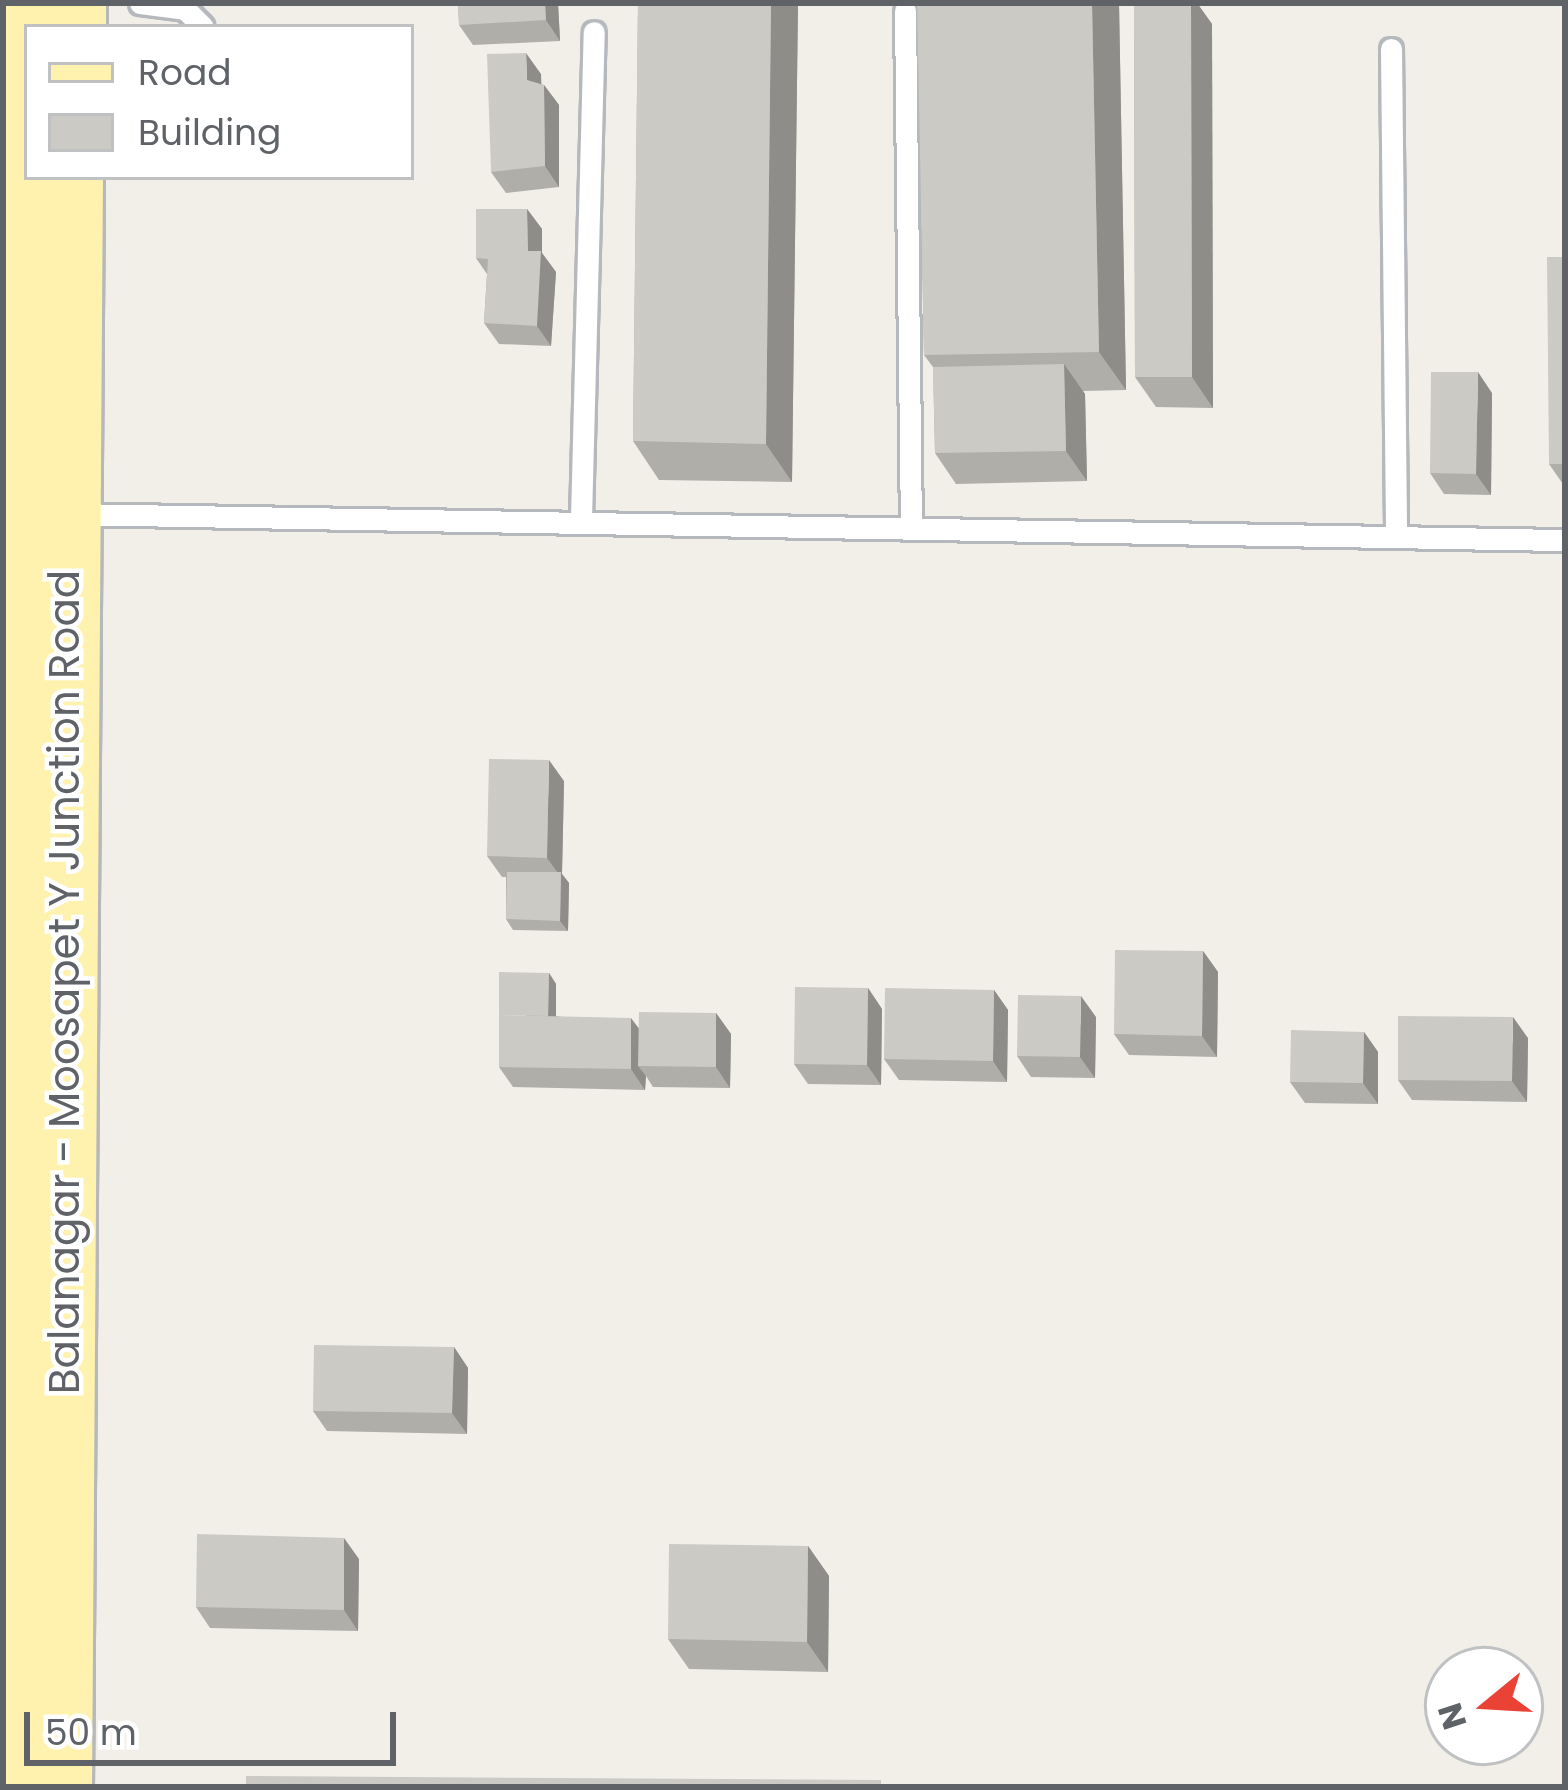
<!DOCTYPE html>
<style>
body{margin:0}
#map{position:relative;width:1568px;height:1790px;overflow:hidden;background:#f1efe8;font-family:Poppins,sans-serif}
div>[style]{position:absolute}
[style*='--x']{left:calc(var(--x)*1px);top:calc(var(--y)*1px);width:calc(var(--w)*1px);rotate:calc(var(--a)*1deg)}
.roads{filter:drop-shadow(3px 0 #b5b8bc) drop-shadow(-3px 0 #b5b8bc) drop-shadow(0 3px #b5b8bc) drop-shadow(0 -3px #b5b8bc)}
.lane>*{height:21px;margin:-10.5px;padding:0 10.5px;transform-origin:10.5px;border-radius:10.5px;background:#fff}
.primary>*{height:63px;margin:-31.5px;padding:0 31.5px;transform-origin:31.5px;border-radius:31.5px;background:#fff2af}
.wall>*{inset:0;background:#afaea9}
.shaded-wall>*{inset:0;background:#8f8d8a}
.building>*{inset:0;background:#cccac5}
span{translate:-50% -50%;white-space:nowrap;text-align:center;line-height:1.15;-webkit-text-stroke:9px #fff;paint-order:stroke}
.street-label{font-size:42px;color:#5f6368}
.frame{position:absolute;inset:0;border:6px solid #5f6368;pointer-events:none}
.legend{position:absolute;left:24px;top:24px;width:390px;height:156px;box-sizing:border-box;background:#fff;border:3px solid #bfc1c3;margin:0;padding:15px 21px;list-style:none;font-size:36px;color:#5f6368}
.legend li{display:flex;align-items:center;gap:24px;height:60px}
.legend b{width:60px;border:3px solid #bfc1c3}
.north{position:absolute;left:1424px;top:1646px;width:120px;height:120px;box-sizing:border-box;background:#fff;border:3px solid #bfc1c3;border-radius:50%;rotate:252deg;font-size:33px;font-weight:700;line-height:48px;text-align:center;color:#5f6368}
.north::after{content:'';display:block;margin:auto;width:42px;height:54px;background:#ea4335;clip-path:polygon(50% 0,100% 100%,50% 72%,0 100%)}
.scale{position:absolute;left:24px;top:1712px;width:372px;height:54px;box-sizing:border-box;border:6px solid #5f6368;border-top:0;padding-left:15px;font-size:36px;line-height:42px;white-space:nowrap;color:#5f6368;-webkit-text-stroke:9px #fff;paint-order:stroke}
</style>
<div id="map">
<div class="roads">
<div class="lane">
<i style="--x:140;--y:3;--w:45;--a:7.6"></i>
<i style="--x:185;--y:9;--w:25;--a:45"></i>
<i style="--x:905;--y:11;--w:518;--a:89.34"></i>
<i style="--x:1391;--y:49;--w:488;--a:89.4"></i>
<i style="--x:71;--y:514;--w:1494;--a:1"></i>
<i style="--x:581;--y:518;--w:486;--a:-88.5"></i>
</div>
<div class="primary">
<i style="--x:74;--y:27;--w:24;--a:-90"></i>
<i style="--x:3;--y:1787;--w:1784;--a:-89.68"></i>
<i style="--x:60;--y:1787;--w:1610;--a:-89.61"></i>
</div>
</div>
<div class="wall">
<i style="clip-path:polygon(458px 3px,558px 3px,560px 41px,473px 45px,459px 25px)"></i>
<i style="clip-path:polygon(638px 3px,798px 3px,792px 482px,659px 480px,633px 441px)"></i>
<i style="clip-path:polygon(917px 3px,1119px 3px,1126px 390px,1083px 391px,1085px 394px,1087px 481px,956px 484px,935px 453px,933px 367px,924px 355px)"></i>
<i style="clip-path:polygon(1134px 3px,1197px 3px,1212px 24px,1213px 408px,1156px 407px,1135px 377px)"></i>
<i style="clip-path:polygon(541px 74px,541px 84px,544px 85px,559px 105px,559px 187px,506px 193px,491px 172px)"></i>
<i style="clip-path:polygon(527px 209px,542px 229px,542px 253px,556px 272px,551px 346px,499px 344px,484px 323px,487px 274px,476px 258px)"></i>
<i style="clip-path:polygon(1565px 257px,1565px 487px,1549px 464px)"></i>
<i style="clip-path:polygon(1492px 393px,1491px 495px,1444px 494px,1430px 473px)"></i>
<i style="clip-path:polygon(564px 781px,562px 874px,569px 883px,568px 931px,513px 930px,506px 919px,506px 877px,502px 877px,487px 856px)"></i>
<i style="clip-path:polygon(1203px 951px,1218px 972px,1217px 1057px,1129px 1055px,1114px 1034px)"></i>
<i style="clip-path:polygon(549px 973px,556px 984px,556px 1016px,639px 1028px,716px 1013px,731px 1034px,730px 1088px,653px 1087px,646px 1076px,645px 1090px,513px 1087px,499px 1067px)"></i>
<i style="clip-path:polygon(868px 988px,882px 1009px,881px 1085px,808px 1084px,794px 1064px)"></i>
<i style="clip-path:polygon(994px 990px,1008px 1010px,1007px 1082px,899px 1080px,884px 1059px)"></i>
<i style="clip-path:polygon(1096px 1017px,1095px 1078px,1031px 1077px,1017px 1056px)"></i>
<i style="clip-path:polygon(1364px 1032px,1378px 1052px,1378px 1104px,1305px 1103px,1290px 1082px)"></i>
<i style="clip-path:polygon(1528px 1038px,1527px 1102px,1412px 1100px,1398px 1080px)"></i>
<i style="clip-path:polygon(454px 1347px,468px 1368px,467px 1434px,327px 1431px,313px 1411px)"></i>
<i style="clip-path:polygon(808px 1546px,829px 1576px,828px 1672px,689px 1669px,668px 1639px)"></i>
<i style="clip-path:polygon(359px 1559px,358px 1631px,210px 1628px,196px 1607px)"></i>
</div>
<div class="shaded-wall">
<i style="clip-path:polygon(545px 3px,558px 3px,560px 41px,546px 20px)"></i>
<i style="clip-path:polygon(771px 3px,798px 3px,792px 482px,766px 444px)"></i>
<i style="clip-path:polygon(1092px 3px,1119px 3px,1126px 390px,1099px 352px)"></i>
<i style="clip-path:polygon(1191px 3px,1197px 3px,1212px 24px,1213px 408px,1192px 377px)"></i>
<i style="clip-path:polygon(526px 53px,541px 74px,542px 101px,527px 80px)"></i>
<i style="clip-path:polygon(544px 85px,559px 105px,559px 187px,545px 166px)"></i>
<i style="clip-path:polygon(527px 209px,542px 229px,542px 253px,556px 272px,551px 346px,537px 326px,528px 251px)"></i>
<i style="clip-path:polygon(1064px 364px,1085px 394px,1087px 481px,1066px 451px)"></i>
<i style="clip-path:polygon(1478px 372px,1492px 393px,1491px 495px,1476px 474px)"></i>
<i style="clip-path:polygon(549px 760px,564px 781px,562px 874px,569px 883px,568px 931px,560px 921px,561px 877px,547px 858px)"></i>
<i style="clip-path:polygon(1203px 951px,1218px 972px,1217px 1057px,1202px 1036px)"></i>
<i style="clip-path:polygon(549px 973px,556px 984px,556px 1031px,548px 1021px)"></i>
<i style="clip-path:polygon(868px 988px,882px 1009px,881px 1085px,867px 1065px)"></i>
<i style="clip-path:polygon(994px 990px,1008px 1010px,1007px 1082px,993px 1061px)"></i>
<i style="clip-path:polygon(1081px 996px,1096px 1017px,1095px 1078px,1080px 1057px)"></i>
<i style="clip-path:polygon(716px 1013px,731px 1034px,730px 1088px,716px 1067px)"></i>
<i style="clip-path:polygon(1513px 1017px,1528px 1038px,1527px 1102px,1512px 1081px)"></i>
<i style="clip-path:polygon(631px 1018px,646px 1038px,638px 1066px,646px 1076px,645px 1090px,631px 1069px)"></i>
<i style="clip-path:polygon(1364px 1032px,1378px 1052px,1378px 1104px,1363px 1083px)"></i>
<i style="clip-path:polygon(454px 1347px,468px 1368px,467px 1434px,452px 1413px)"></i>
<i style="clip-path:polygon(344px 1538px,359px 1559px,358px 1631px,344px 1610px)"></i>
<i style="clip-path:polygon(808px 1546px,829px 1576px,828px 1672px,807px 1642px)"></i>
</div>
<div class="building">
<i style="clip-path:polygon(458px 3px,545px 3px,546px 20px,459px 25px)"></i>
<i style="clip-path:polygon(638px 3px,771px 3px,766px 444px,633px 441px)"></i>
<i style="clip-path:polygon(917px 3px,1092px 3px,1099px 352px,924px 355px)"></i>
<i style="clip-path:polygon(1134px 3px,1191px 3px,1192px 377px,1135px 377px)"></i>
<i style="clip-path:polygon(526px 53px,527px 80px,544px 85px,545px 166px,491px 172px,487px 54px)"></i>
<i style="clip-path:polygon(476px 209px,527px 209px,528px 251px,541px 251px,537px 326px,484px 323px,488px 259px,476px 258px)"></i>
<i style="clip-path:polygon(1547px 257px,1565px 257px,1565px 464px,1549px 464px)"></i>
<i style="clip-path:polygon(1064px 364px,1066px 451px,935px 453px,933px 367px)"></i>
<i style="clip-path:polygon(1431px 372px,1478px 372px,1476px 474px,1430px 473px)"></i>
<i style="clip-path:polygon(489px 759px,549px 760px,547px 858px,487px 856px)"></i>
<i style="clip-path:polygon(507px 872px,561px 872px,560px 921px,506px 919px)"></i>
<i style="clip-path:polygon(1115px 950px,1203px 951px,1202px 1036px,1114px 1034px)"></i>
<i style="clip-path:polygon(499px 972px,549px 973px,548px 1016px,499px 1015px)"></i>
<i style="clip-path:polygon(795px 987px,868px 988px,867px 1065px,794px 1064px)"></i>
<i style="clip-path:polygon(885px 988px,994px 990px,993px 1061px,884px 1059px)"></i>
<i style="clip-path:polygon(1018px 995px,1081px 996px,1080px 1057px,1017px 1056px)"></i>
<i style="clip-path:polygon(639px 1012px,716px 1013px,716px 1067px,638px 1066px)"></i>
<i style="clip-path:polygon(499px 1015px,631px 1018px,631px 1069px,499px 1067px)"></i>
<i style="clip-path:polygon(1398px 1016px,1513px 1017px,1512px 1081px,1398px 1080px)"></i>
<i style="clip-path:polygon(1291px 1030px,1364px 1032px,1363px 1083px,1290px 1082px)"></i>
<i style="clip-path:polygon(314px 1345px,454px 1347px,452px 1413px,313px 1411px)"></i>
<i style="clip-path:polygon(197px 1534px,344px 1538px,344px 1610px,196px 1607px)"></i>
<i style="clip-path:polygon(669px 1544px,808px 1546px,807px 1642px,668px 1639px)"></i>
<i style="clip-path:polygon(246px 1776px,881px 1780px,881px 1787px,246px 1787px)"></i>
</div>
<div class="street-label">
<span style="left:65px;top:982px;rotate:-90deg">Balanagar - Moosapet Y Junction Road</span>
</div>
<div class="frame"></div>
<ul class="legend">
<li><b style="height:15px;background:#fff2af"></b>Road</li>
<li><b style="height:33px;background:#cccac5"></b>Building</li>
</ul>
<div class="north">N</div>
<div class="scale">50 m</div>
</div>
